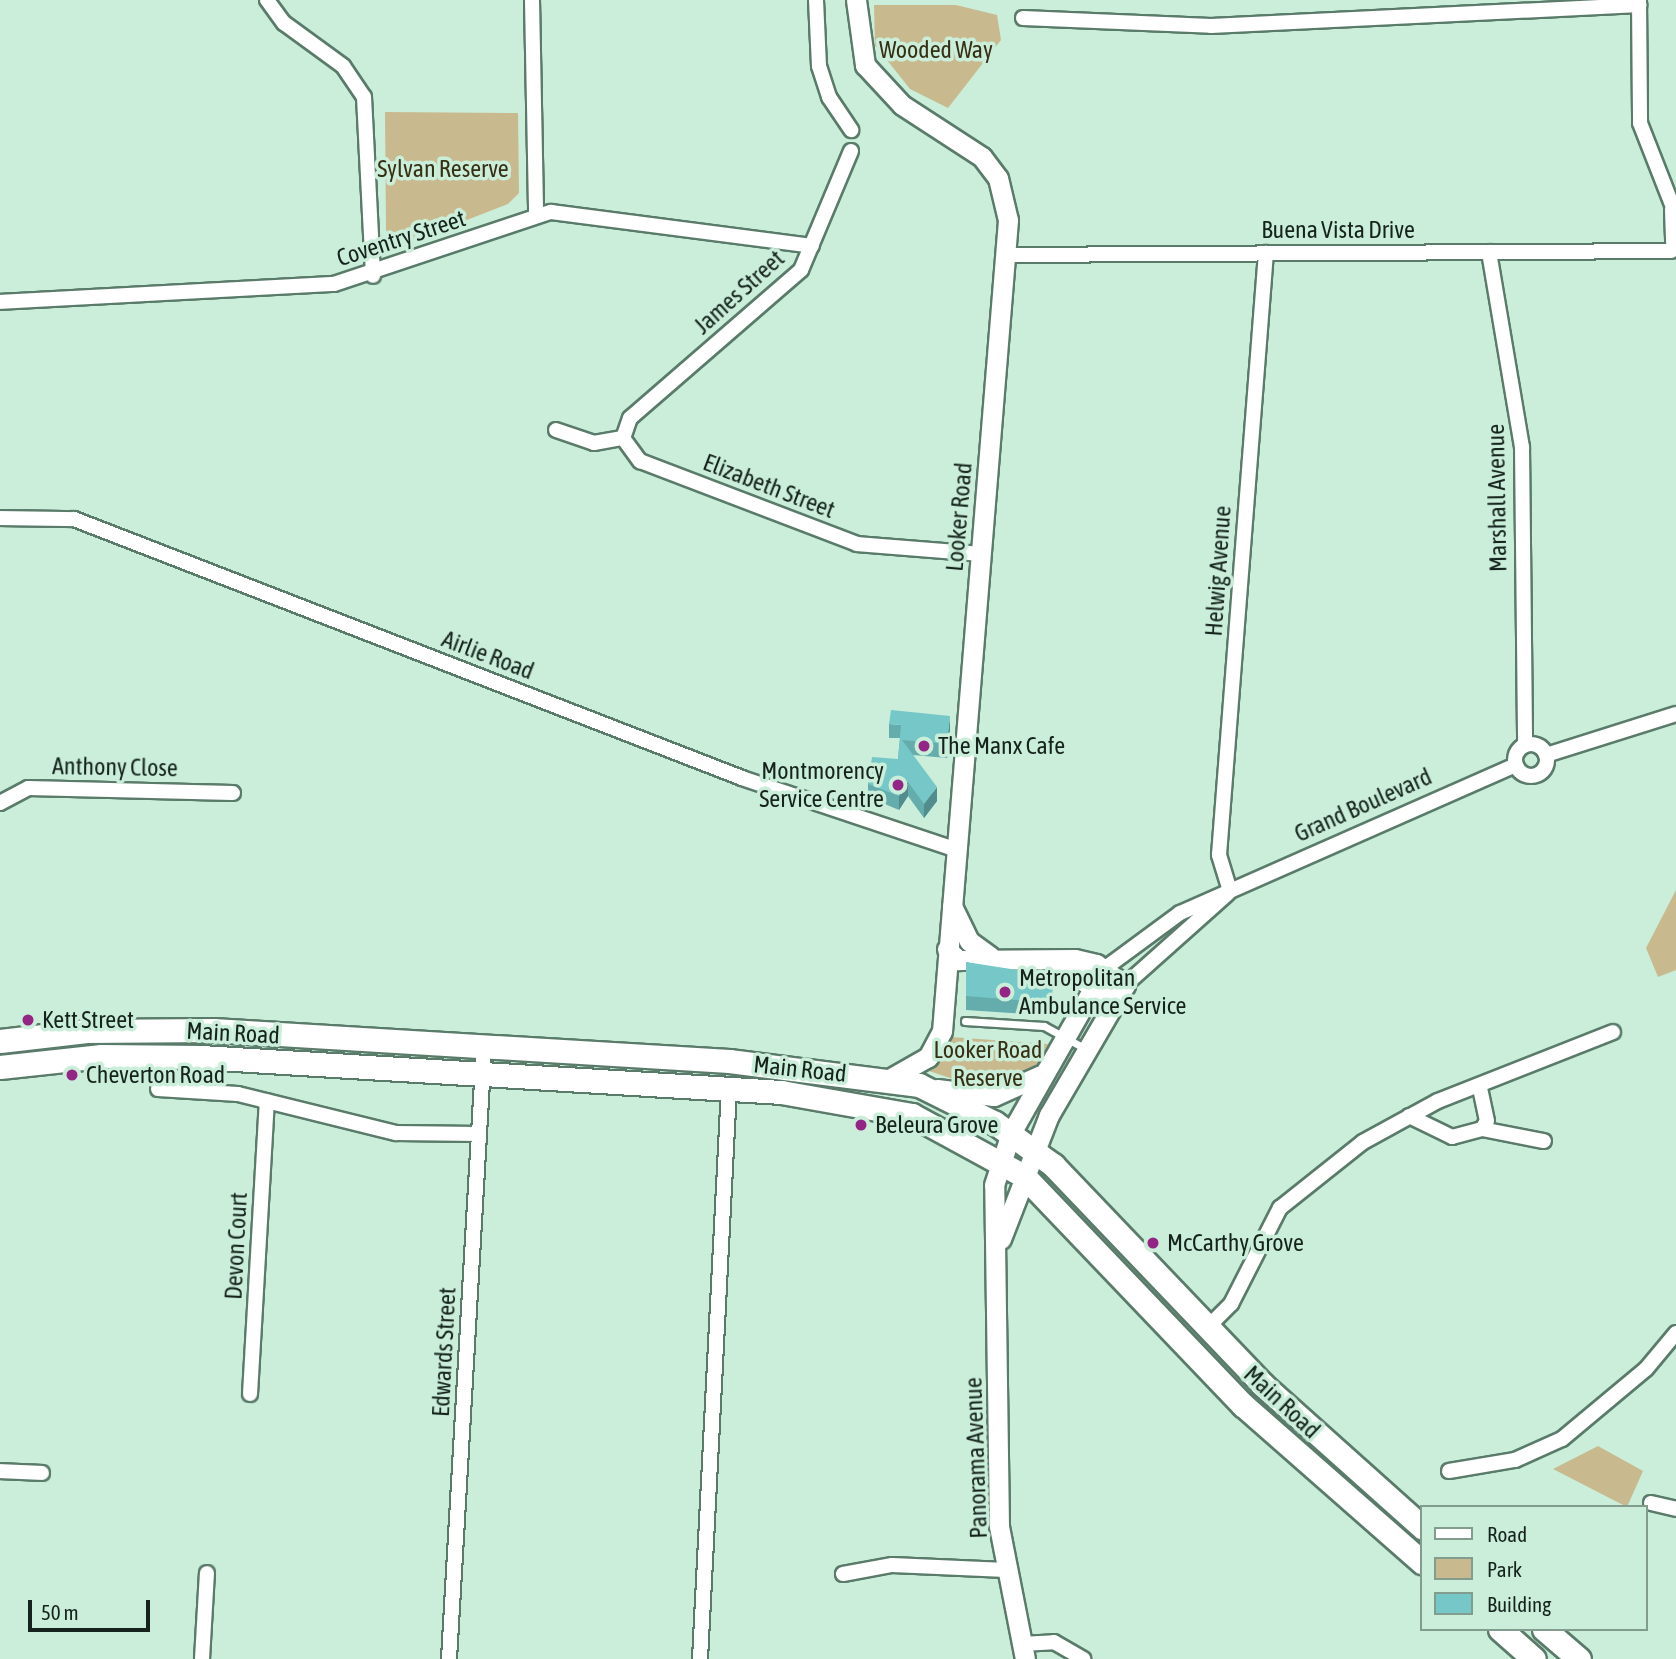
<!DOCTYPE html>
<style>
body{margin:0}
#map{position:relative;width:1676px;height:1659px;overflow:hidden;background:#caeeda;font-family:"Asap Condensed",sans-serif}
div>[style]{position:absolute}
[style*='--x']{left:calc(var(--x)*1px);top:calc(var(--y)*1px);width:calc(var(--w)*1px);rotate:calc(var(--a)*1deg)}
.green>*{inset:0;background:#c8ba8e}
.roads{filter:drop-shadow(2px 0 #5a7b6a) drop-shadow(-2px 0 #5a7b6a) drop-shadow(0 2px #5a7b6a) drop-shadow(0 -2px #5a7b6a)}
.lane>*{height:7px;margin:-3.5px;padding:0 3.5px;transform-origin:3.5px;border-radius:3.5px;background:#fff}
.street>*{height:14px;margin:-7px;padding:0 7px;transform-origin:7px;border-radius:7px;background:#fff}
.street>.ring{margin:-7px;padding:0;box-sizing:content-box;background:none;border:14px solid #fff;border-radius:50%}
.secondary>*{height:19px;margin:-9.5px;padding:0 9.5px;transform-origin:9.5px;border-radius:9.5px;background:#fff}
.primary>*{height:23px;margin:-11.5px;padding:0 11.5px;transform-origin:11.5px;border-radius:11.5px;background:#fff}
.wall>*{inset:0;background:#65acac}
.shaded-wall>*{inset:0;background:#538c8c}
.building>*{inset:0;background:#76c8c8}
.dots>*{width:19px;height:19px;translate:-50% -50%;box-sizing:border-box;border:4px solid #caeeda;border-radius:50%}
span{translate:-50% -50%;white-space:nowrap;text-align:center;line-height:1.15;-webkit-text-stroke:7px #caeeda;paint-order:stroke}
.park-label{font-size:24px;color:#372f13}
.street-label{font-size:24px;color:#15231c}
.poi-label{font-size:24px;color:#15231c}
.left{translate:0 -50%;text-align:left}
.right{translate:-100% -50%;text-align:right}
.legend{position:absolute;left:1420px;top:1505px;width:228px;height:126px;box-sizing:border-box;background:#caeeda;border:2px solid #829d8e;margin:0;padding:9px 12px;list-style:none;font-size:21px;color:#15231c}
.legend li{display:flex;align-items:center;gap:14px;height:35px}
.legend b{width:35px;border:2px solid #829d8e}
.scale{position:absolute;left:28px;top:1600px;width:122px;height:32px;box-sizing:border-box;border:4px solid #15231c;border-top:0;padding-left:9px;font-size:21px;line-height:24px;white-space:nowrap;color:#15231c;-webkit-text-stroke:5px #caeeda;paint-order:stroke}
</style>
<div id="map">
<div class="green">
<i style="clip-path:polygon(874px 5px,956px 5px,997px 15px,1001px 40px,948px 108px,910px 89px,875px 45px)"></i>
<i style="clip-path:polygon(385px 112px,518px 113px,519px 193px,508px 204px,405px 244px,393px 239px,386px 230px)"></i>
<i style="clip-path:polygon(1676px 890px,1676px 970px,1658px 977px,1646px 948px)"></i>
<i style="clip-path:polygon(950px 1037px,1048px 1044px,1036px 1067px,1010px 1087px,971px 1085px,926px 1070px)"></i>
<i style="clip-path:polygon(1598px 1446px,1643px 1471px,1627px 1507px,1553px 1469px)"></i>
</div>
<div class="roads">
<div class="lane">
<i style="--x:965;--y:1021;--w:79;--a:3.6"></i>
<i style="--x:1044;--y:1026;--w:46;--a:28.8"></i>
</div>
<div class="street">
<i style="--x:267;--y:0;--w:29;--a:54"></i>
<i style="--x:284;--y:23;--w:73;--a:36.1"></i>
<i style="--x:343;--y:66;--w:37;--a:56"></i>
<i style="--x:364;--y:97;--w:179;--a:87.1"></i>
<i style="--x:532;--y:0;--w:214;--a:88.9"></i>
<i style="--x:816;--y:0;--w:66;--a:87.4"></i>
<i style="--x:819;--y:66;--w:33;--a:72"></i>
<i style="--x:829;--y:97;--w:40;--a:56"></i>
<i style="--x:1639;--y:0;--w:123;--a:89.5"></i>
<i style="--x:1640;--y:123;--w:99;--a:68.6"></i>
<i style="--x:1023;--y:18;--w:188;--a:2.4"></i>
<i style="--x:1211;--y:26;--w:429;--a:-2.8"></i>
<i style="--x:851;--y:151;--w:129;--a:112.8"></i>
<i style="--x:801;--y:270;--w:226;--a:139.1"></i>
<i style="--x:630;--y:418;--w:21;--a:109"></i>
<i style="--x:623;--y:438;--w:29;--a:54"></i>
<i style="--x:640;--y:461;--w:232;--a:20.9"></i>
<i style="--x:857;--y:544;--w:124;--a:4.6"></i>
<i style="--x:1672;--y:210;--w:33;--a:88"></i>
<i style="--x:1489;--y:252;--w:198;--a:80.4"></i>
<i style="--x:1522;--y:447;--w:298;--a:89.4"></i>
<i style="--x:1006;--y:255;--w:665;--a:-0.34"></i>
<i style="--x:0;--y:302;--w:334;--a:-3.1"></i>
<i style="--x:334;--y:284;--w:229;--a:-18.4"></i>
<i style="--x:551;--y:212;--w:263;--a:7.4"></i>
<i style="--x:556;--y:430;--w:40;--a:18.9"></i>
<i style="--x:594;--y:443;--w:29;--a:-10"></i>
<i style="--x:0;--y:518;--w:74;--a:0.8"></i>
<i style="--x:74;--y:519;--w:716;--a:21.19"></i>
<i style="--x:742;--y:778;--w:227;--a:18.5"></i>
<i class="ring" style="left:1515px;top:744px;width:18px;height:18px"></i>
<i style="--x:1546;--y:755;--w:136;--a:-17.5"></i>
<i style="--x:0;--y:803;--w:32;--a:-28"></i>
<i style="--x:28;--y:788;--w:205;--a:1.4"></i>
<i style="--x:1230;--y:891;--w:38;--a:-107"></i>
<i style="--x:1219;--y:855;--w:604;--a:-85.54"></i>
<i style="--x:1104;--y:969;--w:94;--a:-36.4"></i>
<i style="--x:1180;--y:913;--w:367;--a:-23.8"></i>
<i style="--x:1125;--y:985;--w:137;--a:-41.7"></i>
<i style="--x:158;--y:1089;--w:80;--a:3.6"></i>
<i style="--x:238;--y:1094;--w:163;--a:13.9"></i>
<i style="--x:396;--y:1133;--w:83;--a:0.7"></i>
<i style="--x:1409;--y:1116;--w:48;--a:26"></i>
<i style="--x:1452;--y:1137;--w:31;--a:-15"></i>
<i style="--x:1482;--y:1129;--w:9;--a:-58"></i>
<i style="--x:1487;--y:1121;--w:35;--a:-102"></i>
<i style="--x:1482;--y:1129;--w:63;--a:11"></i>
<i style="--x:1208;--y:1327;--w:33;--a:-45"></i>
<i style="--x:1231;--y:1304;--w:108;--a:-63"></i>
<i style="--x:1280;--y:1208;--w:106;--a:-38.5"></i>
<i style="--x:1363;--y:1142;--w:85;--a:-28.7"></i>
<i style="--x:1438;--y:1101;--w:188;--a:-21.5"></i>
<i style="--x:250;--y:1394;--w:293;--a:-86.7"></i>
<i style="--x:0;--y:1471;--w:42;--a:2.7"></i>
<i style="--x:1449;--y:1471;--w:67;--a:-9.5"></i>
<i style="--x:1515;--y:1460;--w:51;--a:-24.1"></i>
<i style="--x:1562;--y:1439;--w:109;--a:-39.8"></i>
<i style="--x:1646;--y:1369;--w:47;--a:-50.2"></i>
<i style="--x:1651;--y:1503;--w:26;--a:13"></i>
<i style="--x:843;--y:1574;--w:50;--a:-10.4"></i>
<i style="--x:892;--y:1565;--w:114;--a:2.5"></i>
<i style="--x:1021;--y:1644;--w:33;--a:-3"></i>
<i style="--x:1054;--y:1642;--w:34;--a:30"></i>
<i style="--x:202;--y:1659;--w:86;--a:-86.7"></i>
<i style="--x:449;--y:1659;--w:613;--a:-86.73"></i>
<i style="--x:700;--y:1659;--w:572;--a:-87.09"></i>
</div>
<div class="secondary">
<i style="--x:856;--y:0;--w:66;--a:82.1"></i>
<i style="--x:865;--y:65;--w:54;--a:47.2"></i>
<i style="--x:902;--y:105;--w:95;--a:33"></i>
<i style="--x:982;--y:157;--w:26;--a:53"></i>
<i style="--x:998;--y:178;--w:43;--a:76.6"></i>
<i style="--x:1008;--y:220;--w:814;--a:94.65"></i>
<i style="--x:942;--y:1031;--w:30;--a:118"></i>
<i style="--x:928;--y:1057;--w:43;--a:150.4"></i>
<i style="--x:952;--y:906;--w:39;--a:64"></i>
<i style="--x:969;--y:941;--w:26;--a:36"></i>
<i style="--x:947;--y:949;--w:16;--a:45"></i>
<i style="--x:958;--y:960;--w:117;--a:-0.5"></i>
<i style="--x:1075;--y:959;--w:22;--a:13"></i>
<i style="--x:1096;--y:964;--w:36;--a:36"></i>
<i style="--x:1125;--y:985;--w:151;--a:120.3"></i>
<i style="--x:1049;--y:1115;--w:133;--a:111.2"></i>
<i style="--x:1054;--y:964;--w:56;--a:30.3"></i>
<i style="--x:937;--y:1089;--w:57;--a:7"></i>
<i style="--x:994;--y:1096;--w:51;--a:-24.1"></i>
<i style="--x:1025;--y:1659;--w:136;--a:-101.1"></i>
<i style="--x:999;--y:1526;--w:341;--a:-90.8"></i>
<i style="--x:994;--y:1185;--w:55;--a:-71.9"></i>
<i style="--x:1011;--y:1133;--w:189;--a:-60.4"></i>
</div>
<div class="primary">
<i style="--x:0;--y:1041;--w:87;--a:-6.6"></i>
<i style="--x:86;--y:1031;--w:127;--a:-0.5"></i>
<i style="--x:213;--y:1030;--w:517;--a:3.44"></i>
<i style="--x:729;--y:1061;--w:192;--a:7.2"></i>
<i style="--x:919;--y:1085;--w:85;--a:26.6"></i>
<i style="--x:995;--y:1123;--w:72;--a:35.9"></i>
<i style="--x:1053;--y:1165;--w:303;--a:46.3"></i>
<i style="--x:1262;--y:1384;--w:215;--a:41.8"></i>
<i style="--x:0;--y:1067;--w:102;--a:-6.2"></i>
<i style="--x:101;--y:1056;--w:100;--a:0.6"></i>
<i style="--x:201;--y:1057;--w:581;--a:3.45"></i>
<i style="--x:781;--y:1092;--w:133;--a:10"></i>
<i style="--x:912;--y:1115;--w:128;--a:28.6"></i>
<i style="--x:1024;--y:1176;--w:317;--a:46.3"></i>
<i style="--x:1243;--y:1405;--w:238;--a:41.3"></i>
<i style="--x:1500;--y:1629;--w:45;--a:41.4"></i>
<i style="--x:1544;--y:1629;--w:46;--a:40.6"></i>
</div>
</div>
<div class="wall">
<i style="clip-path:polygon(889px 724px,950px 729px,947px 758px,913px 755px,937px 801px,924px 818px,908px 796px,899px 810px,868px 797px,868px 784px,898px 759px,900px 738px,889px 738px)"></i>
<i style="clip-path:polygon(966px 962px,1043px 982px,1053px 997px,1052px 1013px,1041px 1015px,966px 1010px)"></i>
</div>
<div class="shaded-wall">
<i style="clip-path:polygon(950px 716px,950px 729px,947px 758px,947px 744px)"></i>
<i style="clip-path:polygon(908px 782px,908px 796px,899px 810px,899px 796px)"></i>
<i style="clip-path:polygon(937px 787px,937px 801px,924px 818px,924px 804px)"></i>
</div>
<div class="building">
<i style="clip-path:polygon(891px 710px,950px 716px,947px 744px,902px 740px,937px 787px,924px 804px,908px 782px,899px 796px,868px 784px,872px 757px,898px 759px,901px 725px,889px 724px)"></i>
<i style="clip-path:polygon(966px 962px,1043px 974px,1043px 982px,1053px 983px,1052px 999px,1041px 1002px,966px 996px)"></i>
</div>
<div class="dots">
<i style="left:924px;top:746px;background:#942585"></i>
<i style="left:898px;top:785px;background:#942585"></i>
<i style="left:1005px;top:992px;background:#942585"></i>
<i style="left:28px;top:1020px;background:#942585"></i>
<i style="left:72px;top:1075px;background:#942585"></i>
<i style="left:861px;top:1125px;background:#942585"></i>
<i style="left:1153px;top:1243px;background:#942585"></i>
</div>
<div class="park-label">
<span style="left:936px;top:50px">Wooded Way</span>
<span style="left:443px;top:169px">Sylvan Reserve</span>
<span style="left:988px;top:1064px">Looker Road<br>Reserve</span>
</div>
<div class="street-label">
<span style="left:1338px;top:230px">Buena Vista Drive</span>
<span style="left:401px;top:238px;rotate:-18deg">Coventry Street</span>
<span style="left:739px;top:292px;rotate:-42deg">James Street</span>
<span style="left:769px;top:486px;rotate:21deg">Elizabeth Street</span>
<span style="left:1497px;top:498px;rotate:-91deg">Marshall Avenue</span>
<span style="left:959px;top:517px;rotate:-85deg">Looker Road</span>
<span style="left:1218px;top:571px;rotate:-86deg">Helwig Avenue</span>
<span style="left:488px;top:655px;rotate:21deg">Airlie Road</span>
<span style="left:115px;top:767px;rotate:1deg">Anthony Close</span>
<span style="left:1363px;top:805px;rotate:-24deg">Grand Boulevard</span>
<span style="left:233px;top:1033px;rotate:3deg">Main Road</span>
<span style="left:800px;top:1069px;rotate:6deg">Main Road</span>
<span style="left:236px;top:1246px;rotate:-87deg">Devon Court</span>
<span style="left:444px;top:1352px;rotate:-87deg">Edwards Street</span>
<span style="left:1282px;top:1402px;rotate:43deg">Main Road</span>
<span style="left:976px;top:1458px;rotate:-92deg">Panorama Avenue</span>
</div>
<div class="poi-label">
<span class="left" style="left:938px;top:746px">The Manx Cafe</span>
<span class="right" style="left:884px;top:785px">Montmorency<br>Service Centre</span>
<span class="left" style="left:1019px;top:992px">Metropolitan<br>Ambulance Service</span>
<span class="left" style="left:42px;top:1020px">Kett Street</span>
<span class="left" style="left:86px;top:1075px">Cheverton Road</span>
<span class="left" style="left:875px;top:1125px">Beleura Grove</span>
<span class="left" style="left:1167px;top:1243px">McCarthy Grove</span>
</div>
<ul class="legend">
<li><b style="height:9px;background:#fff"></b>Road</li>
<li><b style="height:19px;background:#c8ba8e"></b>Park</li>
<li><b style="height:19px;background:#76c8c8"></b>Building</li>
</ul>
<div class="scale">50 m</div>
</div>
